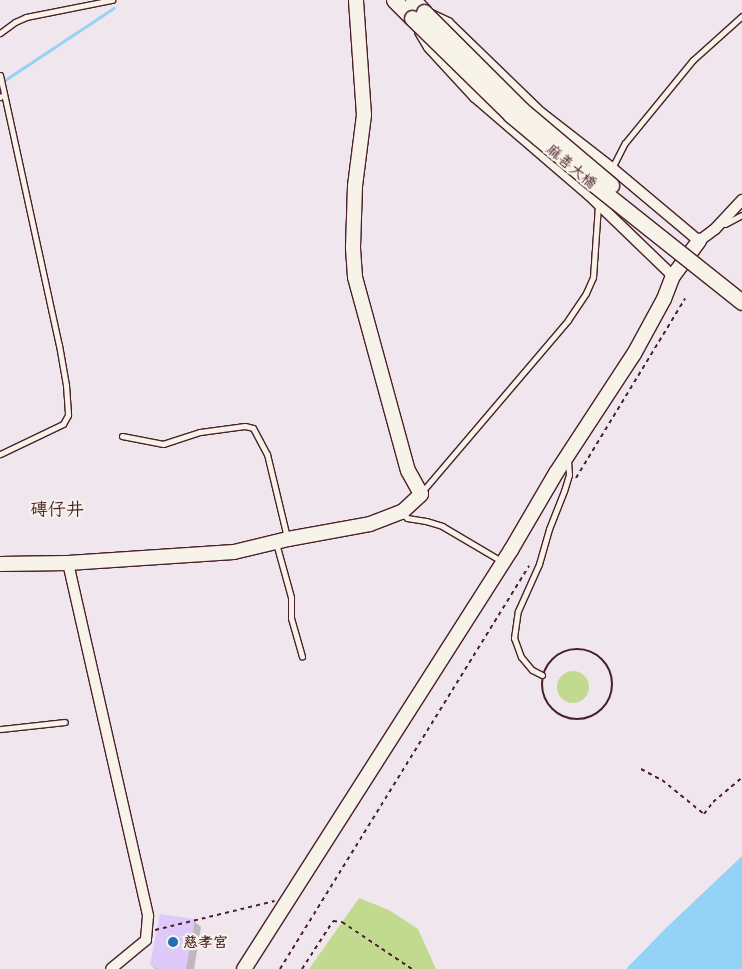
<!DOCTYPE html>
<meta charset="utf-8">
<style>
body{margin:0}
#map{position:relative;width:742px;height:969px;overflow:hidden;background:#f0e6ed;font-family:Delius,"LXGW WenKai TC",sans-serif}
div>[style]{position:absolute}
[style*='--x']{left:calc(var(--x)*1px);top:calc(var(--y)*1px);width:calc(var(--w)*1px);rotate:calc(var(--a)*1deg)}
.green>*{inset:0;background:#c2da90}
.round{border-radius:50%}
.water>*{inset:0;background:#95d3f6}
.shadow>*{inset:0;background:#0003}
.stream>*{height:2.5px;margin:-1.25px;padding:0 1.25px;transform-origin:1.25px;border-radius:1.25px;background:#95d3f6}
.building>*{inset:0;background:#dec9f9}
.path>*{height:2px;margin-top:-1px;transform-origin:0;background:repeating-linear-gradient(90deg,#4a1f2b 0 4px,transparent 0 8px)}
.path>.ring{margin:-1px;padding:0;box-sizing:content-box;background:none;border:2px solid #4a1f2b;border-radius:50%}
.roads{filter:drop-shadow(1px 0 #4a1f2b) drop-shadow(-1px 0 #4a1f2b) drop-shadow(0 1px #4a1f2b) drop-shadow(0 -1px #4a1f2b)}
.lane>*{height:5px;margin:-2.5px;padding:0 2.5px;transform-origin:2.5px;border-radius:2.5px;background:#f7f3e8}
.street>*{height:10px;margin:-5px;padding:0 5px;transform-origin:5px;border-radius:5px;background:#f7f3e8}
.secondary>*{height:14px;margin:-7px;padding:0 7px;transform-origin:7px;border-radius:7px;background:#f7f3e8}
.primary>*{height:15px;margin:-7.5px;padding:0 7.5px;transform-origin:7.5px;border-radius:7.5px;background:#f7f3e8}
.bridges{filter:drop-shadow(1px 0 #4a1f2b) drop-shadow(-1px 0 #4a1f2b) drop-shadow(0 1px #4a1f2b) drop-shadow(0 -1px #4a1f2b)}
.primary-bridge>*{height:15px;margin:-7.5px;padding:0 7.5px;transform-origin:7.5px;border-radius:7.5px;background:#f7f3e8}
.dots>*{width:14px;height:14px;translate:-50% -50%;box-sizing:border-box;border:2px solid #f7f3e8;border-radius:50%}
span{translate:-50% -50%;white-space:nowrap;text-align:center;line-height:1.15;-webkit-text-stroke:4.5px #f7f3e8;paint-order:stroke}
.street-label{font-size:15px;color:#4a1f2b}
.poi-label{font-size:15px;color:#4a1f2b;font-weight:700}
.left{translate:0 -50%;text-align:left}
.quarter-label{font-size:18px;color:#4a1f2b}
</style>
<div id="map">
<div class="green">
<i class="round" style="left:557px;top:671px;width:32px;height:32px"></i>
<i style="clip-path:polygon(359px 898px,389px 910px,418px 929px,436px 969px,309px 969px)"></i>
</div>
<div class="water">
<i style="clip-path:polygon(742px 856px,742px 969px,626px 969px,666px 928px)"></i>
</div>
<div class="shadow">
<i style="clip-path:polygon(194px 921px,201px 927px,194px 969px,155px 969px,151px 965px)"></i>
</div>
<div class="stream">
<i style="--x:2;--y:82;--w:134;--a:-33.5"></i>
</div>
<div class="building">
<i style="clip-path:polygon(160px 914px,195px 919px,186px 969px,158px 969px,150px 965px)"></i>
</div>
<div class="path">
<i style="--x:576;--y:478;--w:210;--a:-58.7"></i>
<i class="ring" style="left:542px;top:649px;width:68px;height:68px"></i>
<i style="--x:641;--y:769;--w:24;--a:28"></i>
<i style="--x:662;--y:780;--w:54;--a:39"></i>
<i style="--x:704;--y:814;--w:15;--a:-53"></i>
<i style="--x:713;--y:802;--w:38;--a:-40"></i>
<i style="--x:155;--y:930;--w:123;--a:-13.6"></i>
<i style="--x:280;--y:969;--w:474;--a:-58.3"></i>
<i style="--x:302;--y:969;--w:57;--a:-57.1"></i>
<i style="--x:333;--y:921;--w:9;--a:6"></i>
<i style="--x:342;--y:922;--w:84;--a:33.9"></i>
</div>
<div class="roads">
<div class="lane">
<i style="--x:0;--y:33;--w:19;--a:-36"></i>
<i style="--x:15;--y:22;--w:12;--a:-24"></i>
<i style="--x:26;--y:17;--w:88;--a:-11.2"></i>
<i style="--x:0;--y:75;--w:276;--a:77.7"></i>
<i style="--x:59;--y:345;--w:41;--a:80.1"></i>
<i style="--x:66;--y:385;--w:30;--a:86"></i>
<i style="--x:68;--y:415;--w:10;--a:119"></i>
<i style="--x:63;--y:424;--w:70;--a:154.5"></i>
<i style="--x:0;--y:97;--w:1;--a:-45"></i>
<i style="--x:612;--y:168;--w:28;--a:-63"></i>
<i style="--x:625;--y:143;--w:107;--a:-50.7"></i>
<i style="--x:693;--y:60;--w:66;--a:-41.9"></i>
<i style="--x:725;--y:224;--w:19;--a:-28"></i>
<i style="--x:122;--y:436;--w:42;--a:11"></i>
<i style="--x:163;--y:444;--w:39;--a:-18"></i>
<i style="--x:200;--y:432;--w:45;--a:-7.6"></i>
<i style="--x:245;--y:426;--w:8;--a:14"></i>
<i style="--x:253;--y:428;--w:30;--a:62"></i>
<i style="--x:267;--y:454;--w:85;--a:76.5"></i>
<i style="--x:421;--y:493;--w:227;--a:-49.6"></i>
<i style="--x:568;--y:320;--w:32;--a:-56"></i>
<i style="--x:586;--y:293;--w:17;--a:-66"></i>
<i style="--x:593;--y:277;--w:72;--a:-86"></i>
<i style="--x:403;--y:512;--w:7;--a:56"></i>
<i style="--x:407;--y:518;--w:19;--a:9"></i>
<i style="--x:426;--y:521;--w:17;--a:17"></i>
<i style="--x:442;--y:526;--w:71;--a:30.5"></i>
<i style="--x:276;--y:543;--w:56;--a:74.5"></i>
<i style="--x:291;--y:597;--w:21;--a:90"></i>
<i style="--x:291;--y:618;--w:40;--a:74"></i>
<i style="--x:542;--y:675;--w:11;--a:-153"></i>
<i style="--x:532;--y:670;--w:17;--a:-130"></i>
<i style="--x:521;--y:657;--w:20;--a:-110"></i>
<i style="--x:514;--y:638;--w:27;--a:-82"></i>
<i style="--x:518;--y:611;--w:51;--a:-65.9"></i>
<i style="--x:539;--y:564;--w:36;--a:-74"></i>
<i style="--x:549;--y:529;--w:41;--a:-68.5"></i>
<i style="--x:564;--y:491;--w:17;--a:-73"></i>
<i style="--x:569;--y:475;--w:13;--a:-94"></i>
<i style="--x:0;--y:729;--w:65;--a:-6.1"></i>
</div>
<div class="street">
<i style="--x:431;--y:15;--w:19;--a:25"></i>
<i style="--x:448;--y:23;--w:129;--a:44.1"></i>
<i style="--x:541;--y:113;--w:90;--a:37.8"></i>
<i style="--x:612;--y:168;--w:114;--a:40"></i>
<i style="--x:699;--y:241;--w:20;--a:-37"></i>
<i style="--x:715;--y:229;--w:40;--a:-47"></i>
<i style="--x:420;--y:32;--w:17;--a:59"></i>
<i style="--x:429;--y:47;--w:68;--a:47.4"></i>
<i style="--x:475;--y:97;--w:150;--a:40.7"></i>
<i style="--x:589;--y:195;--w:117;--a:44"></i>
<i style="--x:68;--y:563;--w:362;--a:77.2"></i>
<i style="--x:148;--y:916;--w:24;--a:95"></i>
<i style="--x:146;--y:940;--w:45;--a:140.4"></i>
</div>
<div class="secondary">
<i style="--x:0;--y:564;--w:68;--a:-0.8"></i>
<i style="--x:68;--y:563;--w:166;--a:-3.8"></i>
<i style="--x:234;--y:552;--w:56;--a:-13.5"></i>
<i style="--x:288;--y:539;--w:83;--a:-10.4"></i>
<i style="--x:370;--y:524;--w:34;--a:-21"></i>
<i style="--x:402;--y:512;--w:26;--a:-43"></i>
<i style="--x:421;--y:494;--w:26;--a:-119"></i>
<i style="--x:408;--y:471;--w:201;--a:-105.3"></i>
<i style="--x:355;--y:277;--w:30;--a:-94"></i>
<i style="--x:353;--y:247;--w:61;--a:-88.1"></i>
<i style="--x:355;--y:186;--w:72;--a:-82.8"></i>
<i style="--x:364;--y:115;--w:115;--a:-94"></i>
<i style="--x:244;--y:969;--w:497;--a:-57.5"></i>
<i style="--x:511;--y:550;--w:89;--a:-59.7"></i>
<i style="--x:556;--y:473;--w:142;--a:-56.8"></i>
<i style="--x:634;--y:354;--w:63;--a:-61.4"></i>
<i style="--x:664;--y:299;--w:25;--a:-69"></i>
<i style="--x:673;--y:276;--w:44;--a:-53.4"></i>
</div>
<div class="primary">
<i style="--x:394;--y:0;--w:25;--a:45"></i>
<i style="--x:413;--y:0;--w:16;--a:47"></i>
</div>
</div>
<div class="bridges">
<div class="primary-bridge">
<i style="--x:424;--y:12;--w:137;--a:45"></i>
<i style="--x:521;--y:109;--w:118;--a:40.2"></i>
<i style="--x:412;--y:18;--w:139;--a:44.4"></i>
<i style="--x:511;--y:115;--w:98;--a:40"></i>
<i style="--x:586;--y:178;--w:199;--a:38.5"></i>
</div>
</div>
<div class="dots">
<i style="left:173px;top:942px;background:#1f6fb2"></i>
</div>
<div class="street-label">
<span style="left:572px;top:166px;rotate:40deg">麻善大橋</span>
</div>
<div class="poi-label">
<span class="left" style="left:183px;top:942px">慈孝宮</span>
</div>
<div class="quarter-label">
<span style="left:57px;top:509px">磚仔井</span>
</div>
</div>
